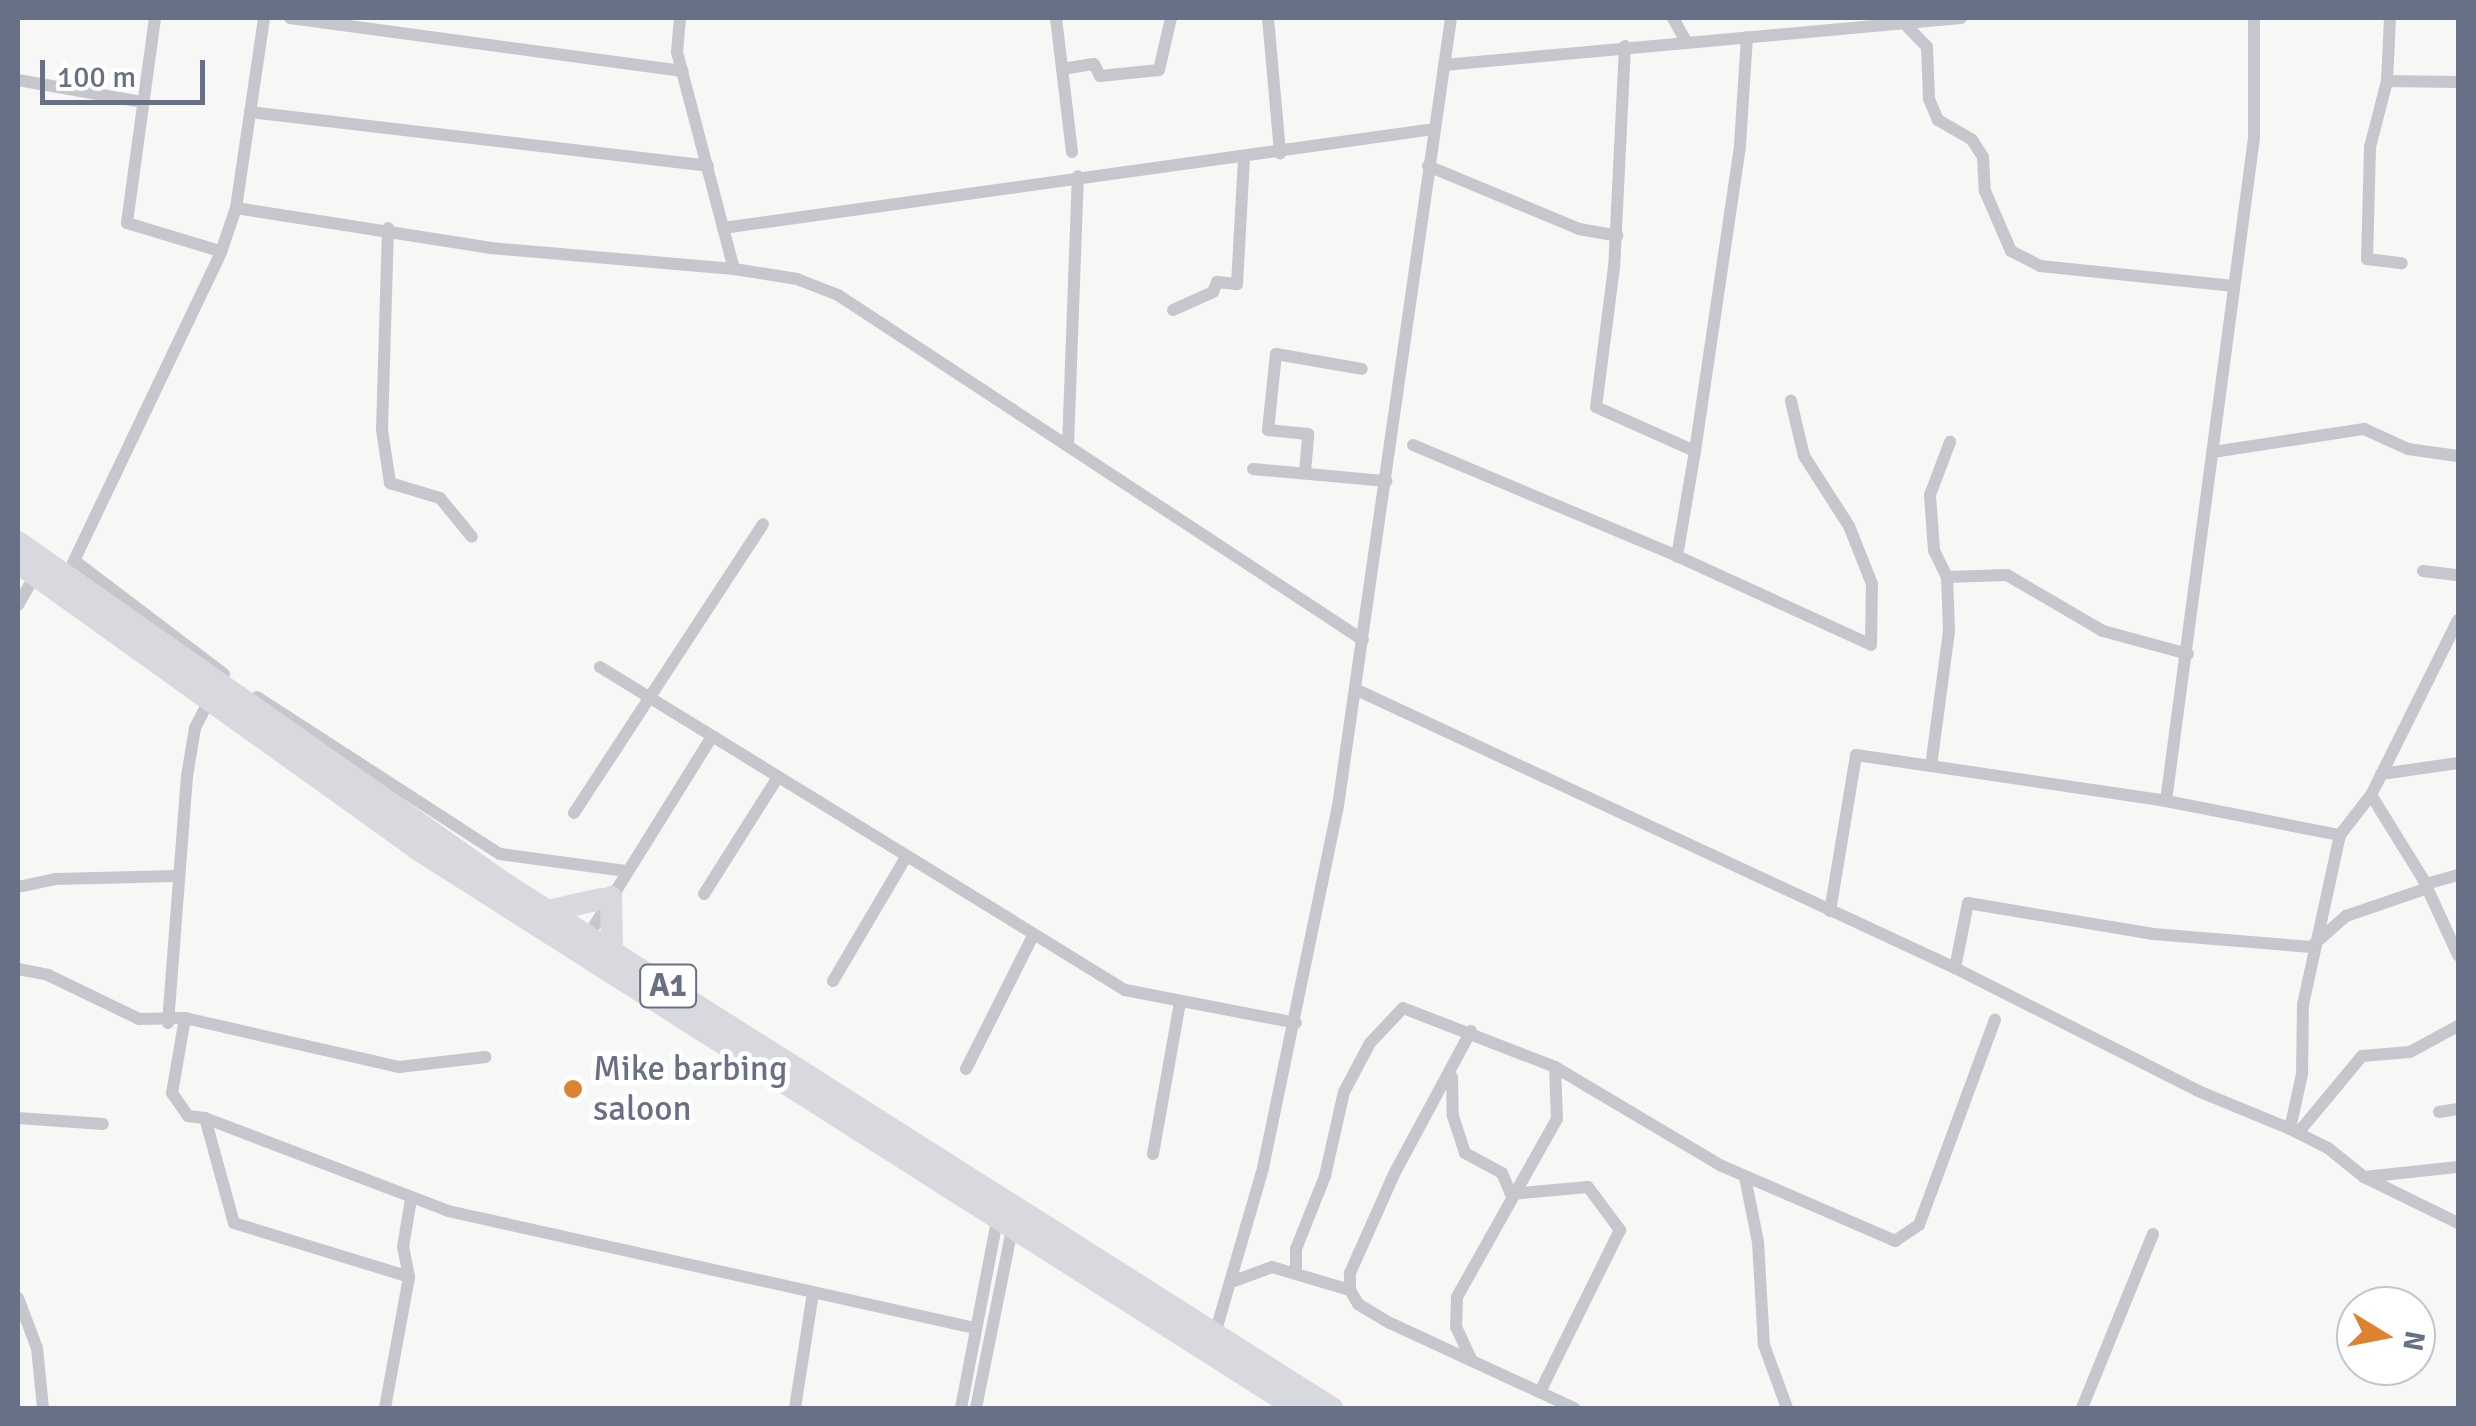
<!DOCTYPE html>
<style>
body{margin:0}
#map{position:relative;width:2476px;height:1426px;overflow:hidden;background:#f7f7f5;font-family:Signika,sans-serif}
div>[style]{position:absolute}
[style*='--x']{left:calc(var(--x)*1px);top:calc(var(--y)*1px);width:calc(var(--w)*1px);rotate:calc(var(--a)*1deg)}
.street>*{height:12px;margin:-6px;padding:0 6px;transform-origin:6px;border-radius:6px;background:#c5c7cc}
.highway>*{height:22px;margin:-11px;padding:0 11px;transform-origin:11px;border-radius:11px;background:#d7d9df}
.dots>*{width:28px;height:28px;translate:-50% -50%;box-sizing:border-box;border:5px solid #fff;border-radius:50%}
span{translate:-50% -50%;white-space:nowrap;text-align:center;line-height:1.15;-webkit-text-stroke:10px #fff;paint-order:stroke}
.shield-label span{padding:2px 8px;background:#fff;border:2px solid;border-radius:8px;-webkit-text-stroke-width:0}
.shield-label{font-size:32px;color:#677085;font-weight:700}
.poi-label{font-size:35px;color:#677085}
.left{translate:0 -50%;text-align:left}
.frame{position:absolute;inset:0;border:20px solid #677085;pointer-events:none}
.north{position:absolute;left:2336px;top:1286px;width:100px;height:100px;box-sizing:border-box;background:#fff;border:2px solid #c2c6ce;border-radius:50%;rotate:100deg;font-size:28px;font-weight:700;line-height:40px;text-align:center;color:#677085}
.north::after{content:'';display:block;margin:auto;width:35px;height:45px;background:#dd822f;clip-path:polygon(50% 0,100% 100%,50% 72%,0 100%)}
.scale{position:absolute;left:40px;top:60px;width:165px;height:45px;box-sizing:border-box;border:5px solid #677085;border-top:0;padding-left:12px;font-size:30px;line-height:35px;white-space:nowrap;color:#677085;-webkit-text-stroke:8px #fff;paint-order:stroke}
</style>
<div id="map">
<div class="street">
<i style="--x:155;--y:18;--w:207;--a:97.8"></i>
<i style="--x:127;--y:223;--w:97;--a:16.8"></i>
<i style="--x:290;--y:18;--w:396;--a:7.7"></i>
<i style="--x:680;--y:18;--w:34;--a:95"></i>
<i style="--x:677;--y:52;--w:224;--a:75.3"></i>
<i style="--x:734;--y:269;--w:64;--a:9"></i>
<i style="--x:797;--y:279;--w:44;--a:21.3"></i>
<i style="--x:838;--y:295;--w:628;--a:33.31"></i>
<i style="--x:1056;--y:18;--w:135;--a:83.2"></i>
<i style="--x:1268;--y:18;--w:136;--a:84.9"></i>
<i style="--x:1673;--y:18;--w:26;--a:61"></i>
<i style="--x:2390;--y:18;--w:63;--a:92.7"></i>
<i style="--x:2387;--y:81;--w:68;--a:104.4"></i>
<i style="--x:2370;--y:147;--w:112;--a:91.5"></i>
<i style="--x:2367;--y:259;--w:35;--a:7"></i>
<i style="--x:1904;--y:23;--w:33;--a:46"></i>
<i style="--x:1927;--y:47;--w:52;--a:87.8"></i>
<i style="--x:1929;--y:99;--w:23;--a:67"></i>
<i style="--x:1938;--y:120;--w:39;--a:30"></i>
<i style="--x:1972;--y:140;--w:20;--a:57"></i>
<i style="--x:1983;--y:157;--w:34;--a:87"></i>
<i style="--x:1985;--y:191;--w:65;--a:66.6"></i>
<i style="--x:2011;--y:251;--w:33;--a:27"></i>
<i style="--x:2040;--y:266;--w:195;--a:5.9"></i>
<i style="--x:1625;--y:46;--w:221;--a:92.8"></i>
<i style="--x:1614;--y:267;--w:141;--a:97.3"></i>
<i style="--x:1596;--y:407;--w:108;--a:24"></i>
<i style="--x:1695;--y:451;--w:107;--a:99.7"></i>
<i style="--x:1677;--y:556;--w:213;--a:24.6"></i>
<i style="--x:1871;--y:645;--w:61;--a:-89.1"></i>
<i style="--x:1872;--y:584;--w:62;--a:-111.6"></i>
<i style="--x:1849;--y:526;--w:83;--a:-122.7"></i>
<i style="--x:1804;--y:456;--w:57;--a:-103.3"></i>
<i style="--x:1444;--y:65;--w:519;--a:-5.19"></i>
<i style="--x:1062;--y:69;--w:32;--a:-9"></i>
<i style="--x:1094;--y:64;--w:13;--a:63"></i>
<i style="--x:1100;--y:76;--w:59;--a:-5.8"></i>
<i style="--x:1159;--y:70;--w:53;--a:-77"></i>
<i style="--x:18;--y:80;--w:127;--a:10"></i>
<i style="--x:2387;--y:81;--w:71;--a:0.8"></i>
<i style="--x:250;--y:112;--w:461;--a:6.7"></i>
<i style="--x:1428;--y:166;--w:164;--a:22.6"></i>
<i style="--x:1579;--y:229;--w:39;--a:10"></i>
<i style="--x:236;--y:208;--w:257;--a:8.9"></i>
<i style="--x:490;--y:248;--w:245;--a:4.9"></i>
<i style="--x:388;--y:228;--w:202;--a:91.7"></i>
<i style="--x:382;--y:430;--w:54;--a:81.4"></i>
<i style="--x:390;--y:483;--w:52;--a:16.7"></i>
<i style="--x:440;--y:498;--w:50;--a:50.6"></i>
<i style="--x:723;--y:228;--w:719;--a:-7.92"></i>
<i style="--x:1173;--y:310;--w:44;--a:-24.2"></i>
<i style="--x:1213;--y:292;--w:11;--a:-68"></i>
<i style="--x:1217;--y:282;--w:20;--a:6"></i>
<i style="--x:1237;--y:284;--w:126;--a:-86.8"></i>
<i style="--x:1413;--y:445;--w:286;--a:22.8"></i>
<i style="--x:1068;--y:446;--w:270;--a:-87.9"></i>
<i style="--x:1695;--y:451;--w:309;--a:-81.6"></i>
<i style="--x:1740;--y:145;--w:108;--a:-86.3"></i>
<i style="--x:2213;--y:452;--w:153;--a:-8.7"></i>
<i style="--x:2364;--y:429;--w:48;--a:24.4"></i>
<i style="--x:2408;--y:449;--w:50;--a:8"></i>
<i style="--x:1253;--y:469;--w:134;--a:5.2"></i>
<i style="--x:1305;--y:472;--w:38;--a:-85"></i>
<i style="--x:1308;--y:434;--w:40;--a:-174.3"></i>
<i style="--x:1268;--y:430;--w:76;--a:-84"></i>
<i style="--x:1276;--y:354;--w:87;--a:9.9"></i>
<i style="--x:75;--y:561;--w:187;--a:37.2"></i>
<i style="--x:72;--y:565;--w:347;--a:-64.5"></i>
<i style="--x:221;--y:252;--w:46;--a:-71.2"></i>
<i style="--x:236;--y:208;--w:192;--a:-81.6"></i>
<i style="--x:2423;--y:571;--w:35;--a:7"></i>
<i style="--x:1947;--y:577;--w:60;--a:-1.9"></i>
<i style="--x:2007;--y:575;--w:111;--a:30.3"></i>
<i style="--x:2103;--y:631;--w:88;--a:15.1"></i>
<i style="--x:18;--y:605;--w:34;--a:-60"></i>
<i style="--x:2458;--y:620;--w:195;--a:116.4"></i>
<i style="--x:2371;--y:795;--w:51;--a:127.8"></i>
<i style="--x:2340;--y:835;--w:173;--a:102.3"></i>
<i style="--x:2303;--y:1004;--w:70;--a:90.8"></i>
<i style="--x:2302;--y:1074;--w:56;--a:102.3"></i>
<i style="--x:2290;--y:1129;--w:42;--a:26.6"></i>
<i style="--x:2328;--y:1148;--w:46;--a:38.9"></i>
<i style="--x:2364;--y:1177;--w:105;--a:26.1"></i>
<i style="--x:600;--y:667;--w:616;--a:31.6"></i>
<i style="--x:1125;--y:990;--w:174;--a:10.9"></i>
<i style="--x:1357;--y:690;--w:659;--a:24.93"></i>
<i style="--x:1955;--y:968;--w:66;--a:-78.7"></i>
<i style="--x:1968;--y:903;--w:188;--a:9.5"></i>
<i style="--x:2153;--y:934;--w:159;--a:4.7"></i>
<i style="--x:2311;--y:947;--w:47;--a:-41.5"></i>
<i style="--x:2346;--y:916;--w:87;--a:-18.9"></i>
<i style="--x:257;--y:697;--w:289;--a:32.9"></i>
<i style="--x:500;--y:854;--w:127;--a:7.7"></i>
<i style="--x:1931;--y:766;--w:136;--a:-82.4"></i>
<i style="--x:1949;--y:631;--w:54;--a:-92.1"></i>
<i style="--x:1947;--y:577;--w:30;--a:-116"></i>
<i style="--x:1934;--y:550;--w:55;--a:-94.2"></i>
<i style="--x:1930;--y:495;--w:57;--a:-69.3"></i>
<i style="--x:2381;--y:774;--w:78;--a:-8.1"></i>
<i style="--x:2371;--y:795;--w:99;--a:58.2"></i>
<i style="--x:2423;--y:879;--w:84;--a:65.3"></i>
<i style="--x:2166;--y:801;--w:669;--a:-82.44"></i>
<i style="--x:2254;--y:138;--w:120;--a:-90"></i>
<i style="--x:574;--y:813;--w:345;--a:-56.8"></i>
<i style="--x:2426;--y:884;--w:33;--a:-16"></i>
<i style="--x:18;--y:887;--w:39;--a:-12"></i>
<i style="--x:56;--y:879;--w:120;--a:-1.4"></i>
<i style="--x:704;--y:894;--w:135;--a:-57.7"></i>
<i style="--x:1830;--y:911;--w:158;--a:-80.5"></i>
<i style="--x:1856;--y:755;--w:313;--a:8.4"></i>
<i style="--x:2166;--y:801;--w:177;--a:11.1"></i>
<i style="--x:586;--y:939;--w:237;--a:-58.1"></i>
<i style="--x:1955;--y:968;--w:272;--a:26.8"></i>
<i style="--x:2198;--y:1091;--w:100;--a:22.4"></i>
<i style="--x:18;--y:969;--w:31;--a:11"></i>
<i style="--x:48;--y:975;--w:101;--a:25.8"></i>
<i style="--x:139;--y:1019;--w:46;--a:-1.2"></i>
<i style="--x:185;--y:1018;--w:76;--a:99.8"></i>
<i style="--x:172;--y:1093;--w:28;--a:55"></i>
<i style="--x:188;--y:1116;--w:17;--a:7"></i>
<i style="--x:205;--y:1118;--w:109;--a:74.6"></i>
<i style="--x:234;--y:1223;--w:183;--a:17.1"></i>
<i style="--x:833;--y:981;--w:144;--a:-59.5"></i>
<i style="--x:185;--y:1018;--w:220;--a:12.9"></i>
<i style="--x:399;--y:1067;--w:87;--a:-6.6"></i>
<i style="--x:168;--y:1023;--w:248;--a:-85.6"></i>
<i style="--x:187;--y:776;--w:49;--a:-80.5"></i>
<i style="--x:195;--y:728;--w:31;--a:-63"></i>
<i style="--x:1471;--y:1031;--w:160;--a:118.3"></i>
<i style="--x:1395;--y:1172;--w:111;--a:114"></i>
<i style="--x:1350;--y:1273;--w:17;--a:90"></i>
<i style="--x:1350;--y:1290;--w:16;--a:60"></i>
<i style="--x:1358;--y:1304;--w:37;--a:31"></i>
<i style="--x:1390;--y:1323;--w:203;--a:24.8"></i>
<i style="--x:966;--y:1069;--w:147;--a:-63.3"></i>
<i style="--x:1452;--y:1077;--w:39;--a:89"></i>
<i style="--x:1453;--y:1116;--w:39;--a:72"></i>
<i style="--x:1465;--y:1153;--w:42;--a:28.4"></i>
<i style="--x:1502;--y:1173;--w:23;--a:67"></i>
<i style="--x:2439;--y:1112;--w:19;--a:-9"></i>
<i style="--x:18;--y:1118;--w:85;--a:4"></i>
<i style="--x:205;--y:1118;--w:260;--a:20.9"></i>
<i style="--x:448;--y:1211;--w:540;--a:12.52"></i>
<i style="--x:2298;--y:1133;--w:100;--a:-50.3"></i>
<i style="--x:2362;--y:1056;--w:48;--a:-4.8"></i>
<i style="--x:2410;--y:1052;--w:55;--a:-28.4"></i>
<i style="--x:1153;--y:1154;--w:154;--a:-79.9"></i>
<i style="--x:1745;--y:1177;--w:66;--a:78.7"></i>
<i style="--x:1758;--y:1242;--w:103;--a:86.7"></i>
<i style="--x:1764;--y:1345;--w:67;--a:69.9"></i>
<i style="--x:2364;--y:1177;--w:95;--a:-6.1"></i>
<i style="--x:1511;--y:1194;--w:77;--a:-5.2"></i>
<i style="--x:1588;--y:1187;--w:54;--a:53.3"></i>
<i style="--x:1620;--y:1230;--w:181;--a:116.3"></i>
<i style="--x:1296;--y:1273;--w:24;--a:-90"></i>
<i style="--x:1296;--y:1249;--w:79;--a:-68.3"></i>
<i style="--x:1325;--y:1176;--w:86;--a:-77.3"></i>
<i style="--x:1344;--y:1092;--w:55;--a:-62"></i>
<i style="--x:1370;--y:1043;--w:48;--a:-46.7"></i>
<i style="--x:1403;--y:1008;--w:163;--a:21.2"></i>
<i style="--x:1555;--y:1067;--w:194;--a:30.7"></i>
<i style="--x:1722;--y:1166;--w:189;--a:23.4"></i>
<i style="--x:1895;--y:1241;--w:29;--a:-34"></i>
<i style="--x:1919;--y:1225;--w:219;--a:-69.7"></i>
<i style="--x:1234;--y:1281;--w:40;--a:-20.2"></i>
<i style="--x:1272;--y:1267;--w:81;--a:16.4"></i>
<i style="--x:18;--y:1298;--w:53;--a:69.2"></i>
<i style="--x:37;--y:1348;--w:60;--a:84.3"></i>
<i style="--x:1214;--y:1337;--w:176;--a:-73.8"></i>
<i style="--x:1263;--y:1168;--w:370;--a:-78.3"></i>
<i style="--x:1338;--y:806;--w:796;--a:-81.84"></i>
<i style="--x:1471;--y:1359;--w:35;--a:-115"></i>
<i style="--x:1456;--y:1327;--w:30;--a:-88"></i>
<i style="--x:1457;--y:1297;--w:204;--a:-60.7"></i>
<i style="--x:1557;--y:1119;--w:52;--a:-92.2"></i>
<i style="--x:385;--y:1408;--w:133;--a:-79.6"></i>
<i style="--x:409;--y:1277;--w:31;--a:-101"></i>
<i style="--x:403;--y:1247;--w:49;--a:-80.5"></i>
<i style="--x:795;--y:1408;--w:116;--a:-81.1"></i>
<i style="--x:961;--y:1408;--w:190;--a:-79.1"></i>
<i style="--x:976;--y:1408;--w:182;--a:-78.6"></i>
<i style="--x:2082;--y:1408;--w:188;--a:-67.8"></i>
</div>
<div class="highway">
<i style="--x:18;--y:542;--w:597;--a:35.05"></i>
<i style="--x:507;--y:885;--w:977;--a:32.37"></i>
<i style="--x:18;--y:563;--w:491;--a:35.6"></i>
<i style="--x:417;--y:849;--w:1042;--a:32.45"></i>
<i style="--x:611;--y:897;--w:53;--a:88.9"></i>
<i style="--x:548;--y:911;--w:54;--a:-12.8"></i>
</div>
<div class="dots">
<i style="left:573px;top:1089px;background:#dd822f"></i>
</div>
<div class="shield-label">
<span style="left:668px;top:986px">A1</span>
</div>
<div class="poi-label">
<span class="left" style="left:593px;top:1089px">Mike barbing<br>saloon</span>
</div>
<div class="frame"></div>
<div class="north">N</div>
<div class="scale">100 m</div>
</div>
